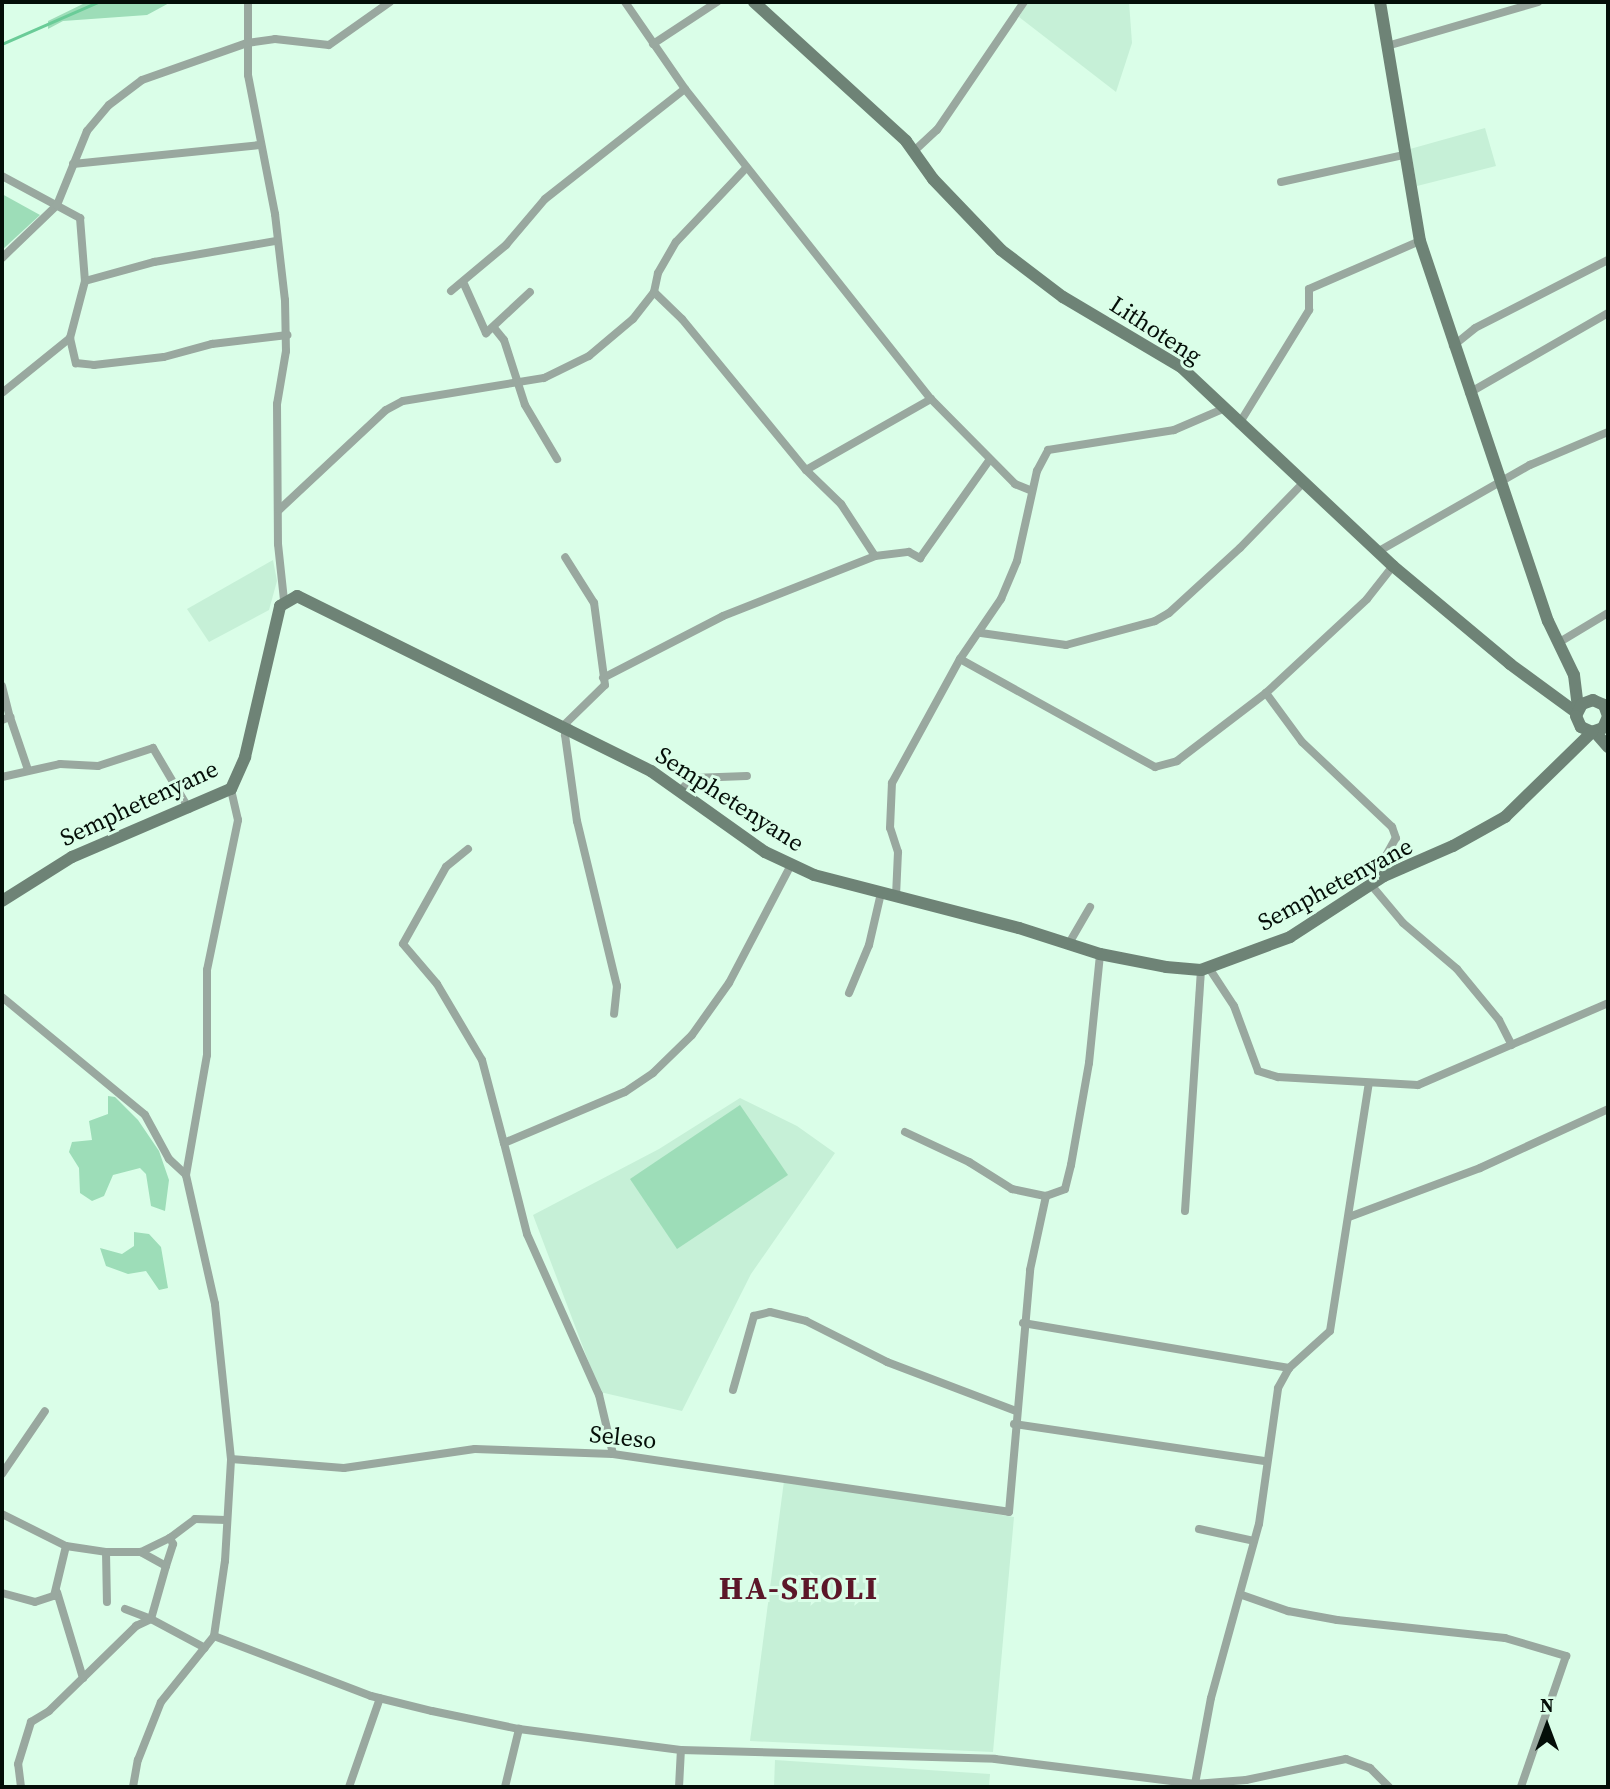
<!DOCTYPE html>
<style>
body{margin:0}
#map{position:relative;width:1610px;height:1789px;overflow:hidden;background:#dafee8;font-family:"Source Serif 4",serif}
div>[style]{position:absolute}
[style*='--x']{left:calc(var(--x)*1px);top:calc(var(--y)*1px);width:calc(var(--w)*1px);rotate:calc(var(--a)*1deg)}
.built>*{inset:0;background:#c6f0d7}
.green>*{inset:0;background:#9dddb8}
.stream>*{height:2.5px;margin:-1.25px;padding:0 1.25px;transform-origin:1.25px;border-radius:1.25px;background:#6acc98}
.minor>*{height:8px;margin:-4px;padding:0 4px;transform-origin:4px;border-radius:4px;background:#99a89f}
.secondary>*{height:12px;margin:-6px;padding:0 6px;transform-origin:6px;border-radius:6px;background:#6e8376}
span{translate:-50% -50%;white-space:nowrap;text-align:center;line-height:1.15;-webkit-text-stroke:6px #dafee8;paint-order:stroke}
.street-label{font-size:24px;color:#040e08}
.district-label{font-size:32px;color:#5c1729;font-weight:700;letter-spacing:2px}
.frame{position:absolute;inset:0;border:4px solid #040e08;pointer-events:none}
.north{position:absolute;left:1512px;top:1691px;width:70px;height:70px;-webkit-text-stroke:5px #dafee8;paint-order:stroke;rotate:0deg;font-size:19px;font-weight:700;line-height:28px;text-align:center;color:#040e08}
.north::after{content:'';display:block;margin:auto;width:24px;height:32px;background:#040e08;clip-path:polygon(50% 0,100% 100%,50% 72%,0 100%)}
</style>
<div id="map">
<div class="built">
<i style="clip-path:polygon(1028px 2px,1129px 2px,1132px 43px,1116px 92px,1019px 17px)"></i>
<i style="clip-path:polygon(1485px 128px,1496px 166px,1417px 186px,1410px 149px)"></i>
<i style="clip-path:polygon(273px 560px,277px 581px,269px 610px,209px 642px,187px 609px)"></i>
<i style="clip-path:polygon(740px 1098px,797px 1126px,835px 1153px,751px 1274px,682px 1411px,600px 1392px,533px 1215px,659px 1149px)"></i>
<i style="clip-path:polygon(784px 1481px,1014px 1517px,993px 1752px,750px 1741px)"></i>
<i style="clip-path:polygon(775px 1760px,990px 1774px,989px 1787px,774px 1787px)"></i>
</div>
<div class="green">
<i style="clip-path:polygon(87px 2px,171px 2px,147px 15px,63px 21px,48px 29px,48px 21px)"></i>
<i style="clip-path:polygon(2px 194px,40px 215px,2px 250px)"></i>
<i style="clip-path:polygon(108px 1096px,115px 1097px,138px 1120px,159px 1151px,169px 1180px,165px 1211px,151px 1206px,146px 1174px,140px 1168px,113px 1175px,104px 1196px,92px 1201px,80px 1193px,79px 1168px,69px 1152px,72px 1142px,92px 1140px,89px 1121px,108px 1114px)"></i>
<i style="clip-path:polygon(740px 1105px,788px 1175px,677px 1249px,630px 1179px)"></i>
<i style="clip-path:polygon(134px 1232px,149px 1234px,161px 1247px,168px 1288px,159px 1290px,146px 1271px,128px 1274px,106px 1266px,100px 1248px,122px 1254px,134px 1246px)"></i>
</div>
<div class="stream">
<i style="--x:2;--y:44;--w:105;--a:-23.6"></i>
</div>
<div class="minor">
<i style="--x:248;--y:2;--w:73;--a:90"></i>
<i style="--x:248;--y:75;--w:142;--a:79"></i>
<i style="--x:275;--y:214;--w:87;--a:83.4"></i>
<i style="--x:285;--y:300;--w:51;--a:88.9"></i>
<i style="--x:286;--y:351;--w:54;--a:99.6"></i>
<i style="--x:277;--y:404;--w:140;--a:89.6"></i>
<i style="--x:278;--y:544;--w:56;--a:83.9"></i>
<i style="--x:625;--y:2;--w:106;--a:55.4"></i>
<i style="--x:685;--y:89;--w:396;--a:51.6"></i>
<i style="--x:931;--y:399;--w:120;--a:45.3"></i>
<i style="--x:1015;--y:484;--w:18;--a:22"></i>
<i style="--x:653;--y:44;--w:77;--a:-33.3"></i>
<i style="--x:1387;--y:46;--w:157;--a:-16.2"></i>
<i style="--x:913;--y:152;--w:33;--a:-43"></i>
<i style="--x:937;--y:130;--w:155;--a:-55.8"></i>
<i style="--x:73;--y:164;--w:187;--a:-5.8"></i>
<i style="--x:2;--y:176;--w:89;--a:28.3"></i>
<i style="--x:80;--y:218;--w:63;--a:85.5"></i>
<i style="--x:85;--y:281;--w:59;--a:104.7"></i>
<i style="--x:70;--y:338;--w:87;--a:141"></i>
<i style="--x:1281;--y:182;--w:126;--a:-12.4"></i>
<i style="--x:2;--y:258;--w:76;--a:-43.9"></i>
<i style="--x:57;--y:205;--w:80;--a:-67.9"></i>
<i style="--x:87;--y:131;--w:34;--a:-50"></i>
<i style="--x:109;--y:105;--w:41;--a:-37.1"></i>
<i style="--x:142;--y:80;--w:111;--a:-19.4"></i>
<i style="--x:247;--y:43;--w:28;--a:-8"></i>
<i style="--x:275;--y:39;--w:54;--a:6.3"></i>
<i style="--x:329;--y:45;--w:75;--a:-35.2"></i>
<i style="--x:85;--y:281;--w:72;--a:-15.4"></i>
<i style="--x:154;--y:262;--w:124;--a:-9.8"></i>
<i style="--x:464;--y:284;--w:54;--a:65.8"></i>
<i style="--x:486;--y:333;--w:60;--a:-43"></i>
<i style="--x:451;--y:291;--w:72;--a:-39.9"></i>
<i style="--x:506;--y:245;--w:60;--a:-49.7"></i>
<i style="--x:545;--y:199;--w:178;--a:-38.2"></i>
<i style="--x:654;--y:292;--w:39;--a:44"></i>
<i style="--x:682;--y:319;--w:195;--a:50.6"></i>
<i style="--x:806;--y:470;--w:49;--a:44.2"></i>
<i style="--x:841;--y:504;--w:62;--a:56.8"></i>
<i style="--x:875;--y:556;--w:34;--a:-7"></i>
<i style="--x:909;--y:552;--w:13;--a:29"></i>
<i style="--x:920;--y:558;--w:121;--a:-54.7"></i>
<i style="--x:495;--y:329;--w:14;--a:51"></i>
<i style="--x:504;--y:340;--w:68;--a:72.1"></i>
<i style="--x:525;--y:405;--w:63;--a:59.3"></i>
<i style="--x:70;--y:338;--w:26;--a:77"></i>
<i style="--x:76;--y:363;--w:18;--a:6"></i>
<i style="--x:94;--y:365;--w:70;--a:-6.5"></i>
<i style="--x:164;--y:357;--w:50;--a:-15.2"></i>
<i style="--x:212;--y:344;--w:76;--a:-6.8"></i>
<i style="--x:1453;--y:346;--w:28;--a:-39"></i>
<i style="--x:1475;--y:328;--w:149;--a:-27.1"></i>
<i style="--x:1469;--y:393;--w:160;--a:-29.9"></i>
<i style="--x:1239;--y:424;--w:134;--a:-58.4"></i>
<i style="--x:1309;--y:310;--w:21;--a:-90"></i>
<i style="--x:1309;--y:289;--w:121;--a:-23.4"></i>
<i style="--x:806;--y:470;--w:144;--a:-29.6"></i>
<i style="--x:279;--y:510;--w:146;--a:-43.1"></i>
<i style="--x:386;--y:410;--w:19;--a:-28"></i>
<i style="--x:403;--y:401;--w:143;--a:-9.3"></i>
<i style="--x:544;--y:378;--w:50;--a:-26.1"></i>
<i style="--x:589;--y:356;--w:57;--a:-40.1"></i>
<i style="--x:633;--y:319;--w:34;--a:-52"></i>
<i style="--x:654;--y:292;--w:19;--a:-78"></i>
<i style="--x:658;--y:273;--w:36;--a:-60"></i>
<i style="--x:676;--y:242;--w:102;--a:-46.6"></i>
<i style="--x:1379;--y:551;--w:174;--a:-29.7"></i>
<i style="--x:1530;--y:465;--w:85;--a:-22.9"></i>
<i style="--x:981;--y:633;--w:86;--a:8"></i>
<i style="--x:1066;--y:645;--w:92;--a:-15.1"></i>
<i style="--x:1155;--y:621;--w:16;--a:-30"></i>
<i style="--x:1169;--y:613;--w:96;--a:-42.5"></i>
<i style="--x:1240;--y:548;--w:92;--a:-45.9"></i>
<i style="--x:1558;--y:643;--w:58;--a:-31"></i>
<i style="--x:960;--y:659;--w:223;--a:29"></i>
<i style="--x:1155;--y:767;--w:23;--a:-15"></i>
<i style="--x:1177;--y:761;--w:112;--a:-37.4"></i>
<i style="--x:603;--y:678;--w:135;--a:-27.3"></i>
<i style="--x:723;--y:616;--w:163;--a:-21.5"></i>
<i style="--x:2;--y:686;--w:32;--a:76"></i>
<i style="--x:2;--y:720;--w:9;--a:-21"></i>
<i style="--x:10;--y:717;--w:56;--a:71.2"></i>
<i style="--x:564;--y:725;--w:57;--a:-44.3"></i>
<i style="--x:605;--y:685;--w:83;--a:-97.6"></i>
<i style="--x:594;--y:603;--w:54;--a:-122.2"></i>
<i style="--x:569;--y:728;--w:8;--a:120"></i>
<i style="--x:565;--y:735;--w:87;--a:82.1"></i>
<i style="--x:577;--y:821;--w:170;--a:76.4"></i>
<i style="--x:617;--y:986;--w:28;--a:96"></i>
<i style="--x:2;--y:777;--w:59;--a:-12.6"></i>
<i style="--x:60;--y:764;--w:38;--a:3"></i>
<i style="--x:98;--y:766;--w:58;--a:-18.1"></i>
<i style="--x:153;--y:748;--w:71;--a:59.5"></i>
<i style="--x:681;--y:790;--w:16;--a:-47"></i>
<i style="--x:692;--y:778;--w:55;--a:-2.1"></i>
<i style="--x:468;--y:849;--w:28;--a:141"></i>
<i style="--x:446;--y:867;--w:88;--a:119.2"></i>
<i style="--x:403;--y:944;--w:52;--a:49.6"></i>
<i style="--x:437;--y:984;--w:88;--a:59.4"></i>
<i style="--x:482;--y:1060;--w:86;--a:75.2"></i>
<i style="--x:1384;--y:876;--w:15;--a:-94"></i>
<i style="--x:1383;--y:861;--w:26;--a:-61"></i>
<i style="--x:1396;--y:838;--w:12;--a:-110"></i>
<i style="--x:1392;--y:827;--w:124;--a:-136.6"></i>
<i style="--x:1302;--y:742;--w:61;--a:-126.3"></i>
<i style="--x:1266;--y:693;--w:138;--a:-42.9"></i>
<i style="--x:1367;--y:599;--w:42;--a:-51.8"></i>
<i style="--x:1372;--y:886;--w:48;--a:50"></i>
<i style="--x:1403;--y:923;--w:71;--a:40.4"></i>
<i style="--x:1457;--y:969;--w:66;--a:50.5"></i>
<i style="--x:1499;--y:1020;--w:28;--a:63"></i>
<i style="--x:896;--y:896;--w:44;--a:-87.4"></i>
<i style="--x:898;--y:852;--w:25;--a:-108"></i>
<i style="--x:890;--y:828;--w:45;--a:-87.5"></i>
<i style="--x:892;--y:783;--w:141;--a:-61.3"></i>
<i style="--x:960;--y:659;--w:73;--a:-55.7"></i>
<i style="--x:1001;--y:599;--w:41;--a:-67.2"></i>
<i style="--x:1017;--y:561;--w:92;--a:-77.5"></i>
<i style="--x:1037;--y:471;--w:24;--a:-62"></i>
<i style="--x:1048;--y:450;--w:128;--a:-9"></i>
<i style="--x:1174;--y:430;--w:56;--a:-23.3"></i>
<i style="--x:1068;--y:945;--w:44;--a:-59.9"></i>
<i style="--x:1209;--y:968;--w:45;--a:56.7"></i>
<i style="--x:1234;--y:1006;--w:69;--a:69.7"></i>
<i style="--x:1258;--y:1071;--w:21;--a:17"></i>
<i style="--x:1278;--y:1077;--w:140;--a:3.3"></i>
<i style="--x:1418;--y:1085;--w:207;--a:-23.3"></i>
<i style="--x:849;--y:993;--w:52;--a:-67.4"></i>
<i style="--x:869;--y:945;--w:53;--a:-77"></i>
<i style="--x:2;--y:997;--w:185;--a:39.5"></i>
<i style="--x:145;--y:1115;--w:50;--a:61.4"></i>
<i style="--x:169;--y:1159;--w:23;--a:43"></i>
<i style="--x:905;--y:1132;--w:71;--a:25.1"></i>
<i style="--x:969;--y:1162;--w:51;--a:32.1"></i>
<i style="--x:1012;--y:1189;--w:35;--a:12"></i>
<i style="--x:1185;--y:1211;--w:242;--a:-86.2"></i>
<i style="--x:1349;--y:1217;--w:140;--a:-20.5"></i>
<i style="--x:1480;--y:1168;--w:141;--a:-24.7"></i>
<i style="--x:1023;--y:1323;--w:270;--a:9.6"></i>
<i style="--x:733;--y:1390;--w:77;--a:-74.2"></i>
<i style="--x:754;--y:1316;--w:16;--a:-14"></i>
<i style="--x:770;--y:1312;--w:37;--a:14"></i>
<i style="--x:806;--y:1321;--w:91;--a:26.8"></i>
<i style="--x:887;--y:1362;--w:138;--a:20.8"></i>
<i style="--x:1014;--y:1424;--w:253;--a:8.4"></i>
<i style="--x:613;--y:1454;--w:61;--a:-103.3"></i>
<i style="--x:599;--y:1395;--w:176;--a:-114.1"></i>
<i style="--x:527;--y:1234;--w:94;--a:-104.2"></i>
<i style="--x:504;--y:1143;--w:131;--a:-22.9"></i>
<i style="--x:625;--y:1092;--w:34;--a:-34"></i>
<i style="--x:653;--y:1073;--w:54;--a:-44.3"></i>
<i style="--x:692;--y:1035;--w:64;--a:-54.6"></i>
<i style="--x:729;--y:983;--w:133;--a:-62.3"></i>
<i style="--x:231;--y:1459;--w:113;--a:4.6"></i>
<i style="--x:344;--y:1468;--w:132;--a:-8.3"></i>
<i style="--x:475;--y:1449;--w:138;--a:2.1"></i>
<i style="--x:613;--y:1454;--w:400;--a:8.3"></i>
<i style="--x:1009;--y:1512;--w:243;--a:-85"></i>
<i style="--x:1030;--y:1270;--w:76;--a:-77.8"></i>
<i style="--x:1046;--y:1196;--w:20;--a:-20"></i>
<i style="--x:1065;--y:1189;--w:25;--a:-76"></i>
<i style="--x:1071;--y:1165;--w:104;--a:-80"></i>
<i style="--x:1089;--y:1063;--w:110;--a:-84.2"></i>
<i style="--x:2;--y:1474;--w:76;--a:-55.7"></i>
<i style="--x:2;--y:1514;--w:72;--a:26.6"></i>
<i style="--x:66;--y:1546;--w:40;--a:8.5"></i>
<i style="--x:106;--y:1552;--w:35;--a:0"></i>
<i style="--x:141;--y:1552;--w:32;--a:-26"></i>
<i style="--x:170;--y:1538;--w:31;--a:-37"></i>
<i style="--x:195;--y:1519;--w:31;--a:2"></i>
<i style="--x:1199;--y:1529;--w:56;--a:12.3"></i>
<i style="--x:106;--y:1552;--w:50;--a:88.9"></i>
<i style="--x:166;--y:1566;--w:23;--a:-72"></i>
<i style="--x:173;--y:1544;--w:7;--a:-117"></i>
<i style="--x:57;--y:1592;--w:90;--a:73.2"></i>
<i style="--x:2;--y:1593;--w:34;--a:15"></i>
<i style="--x:35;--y:1602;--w:20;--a:-18"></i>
<i style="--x:54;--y:1596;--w:51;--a:-76.5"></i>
<i style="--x:1242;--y:1595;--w:49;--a:19.2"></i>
<i style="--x:1288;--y:1611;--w:50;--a:10.4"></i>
<i style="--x:1337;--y:1620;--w:169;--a:6.1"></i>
<i style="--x:1505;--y:1638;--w:64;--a:16.4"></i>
<i style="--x:1566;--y:1656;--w:139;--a:109"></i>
<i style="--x:125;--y:1609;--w:28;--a:21"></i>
<i style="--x:151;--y:1619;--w:55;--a:-74.2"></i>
<i style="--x:166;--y:1566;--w:29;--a:-151"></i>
<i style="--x:214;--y:1636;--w:168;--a:20.9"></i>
<i style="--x:371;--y:1696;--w:63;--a:13.8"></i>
<i style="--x:432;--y:1711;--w:89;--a:11.7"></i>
<i style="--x:519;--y:1729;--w:163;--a:7.4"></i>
<i style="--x:681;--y:1750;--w:314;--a:1.6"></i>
<i style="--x:995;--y:1759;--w:202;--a:7.1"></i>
<i style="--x:1195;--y:1784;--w:51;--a:-4.5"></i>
<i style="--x:1246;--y:1780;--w:102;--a:-11.9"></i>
<i style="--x:1346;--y:1759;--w:26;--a:21"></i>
<i style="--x:1370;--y:1768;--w:27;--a:45"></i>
<i style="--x:1195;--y:1784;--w:87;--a:-79.5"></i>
<i style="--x:1211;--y:1698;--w:180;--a:-74.6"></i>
<i style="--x:1259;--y:1524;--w:137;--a:-82"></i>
<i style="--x:1278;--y:1388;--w:23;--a:-61"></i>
<i style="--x:1289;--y:1368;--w:55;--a:-42.1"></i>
<i style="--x:1330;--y:1331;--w:251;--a:-81.1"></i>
<i style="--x:21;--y:1787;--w:23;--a:-97"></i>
<i style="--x:18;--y:1764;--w:44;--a:-72.8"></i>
<i style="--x:31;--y:1722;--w:21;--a:-31"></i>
<i style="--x:49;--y:1711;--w:122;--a:-44.3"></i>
<i style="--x:136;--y:1626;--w:17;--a:-25"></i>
<i style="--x:151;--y:1619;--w:61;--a:28.2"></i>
<i style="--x:133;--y:1787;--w:27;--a:-80"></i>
<i style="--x:138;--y:1760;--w:62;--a:-68.4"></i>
<i style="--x:161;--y:1702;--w:85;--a:-51.2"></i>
<i style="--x:214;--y:1636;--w:76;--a:-81.7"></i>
<i style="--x:225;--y:1561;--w:102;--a:-86.6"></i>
<i style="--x:231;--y:1459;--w:156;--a:-95.9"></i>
<i style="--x:215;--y:1304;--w:132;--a:-102.7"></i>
<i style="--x:186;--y:1175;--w:122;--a:-80.1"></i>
<i style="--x:207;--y:1055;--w:85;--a:-90"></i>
<i style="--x:207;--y:970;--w:153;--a:-78.3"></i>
<i style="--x:238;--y:820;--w:32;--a:-103"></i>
<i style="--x:349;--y:1787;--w:94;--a:-70.8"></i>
<i style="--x:505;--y:1787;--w:60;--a:-76.4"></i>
<i style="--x:679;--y:1787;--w:37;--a:-87"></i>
</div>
<div class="secondary">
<i style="--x:754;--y:2;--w:206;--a:42.4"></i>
<i style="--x:906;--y:141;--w:47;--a:54.6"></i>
<i style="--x:933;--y:179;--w:98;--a:46.2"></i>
<i style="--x:1001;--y:250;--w:78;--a:37.2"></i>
<i style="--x:1063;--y:297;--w:137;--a:30.7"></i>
<i style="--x:1181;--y:367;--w:291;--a:43.2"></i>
<i style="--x:1393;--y:566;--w:153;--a:39.9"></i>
<i style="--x:1510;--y:664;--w:83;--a:36.2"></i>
<i style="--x:1380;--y:2;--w:242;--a:80.5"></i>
<i style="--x:1420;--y:241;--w:401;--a:71.4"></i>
<i style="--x:1548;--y:621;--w:60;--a:64.3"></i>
<i style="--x:1574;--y:675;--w:35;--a:83"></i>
<i style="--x:1608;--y:716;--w:12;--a:-110"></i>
<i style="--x:1604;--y:705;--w:12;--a:-156"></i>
<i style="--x:1593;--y:700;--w:12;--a:160"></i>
<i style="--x:1582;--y:704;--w:13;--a:117"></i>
<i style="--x:1576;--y:716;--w:12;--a:66"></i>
<i style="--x:1581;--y:727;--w:12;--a:24"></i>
<i style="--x:1592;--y:732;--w:12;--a:-20"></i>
<i style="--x:1603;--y:728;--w:12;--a:-66"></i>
<i style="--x:1595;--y:732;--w:20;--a:49"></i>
<i style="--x:2;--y:901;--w:83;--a:-32.2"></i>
<i style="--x:72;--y:857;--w:173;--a:-23.2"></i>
<i style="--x:231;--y:789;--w:35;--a:-66"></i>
<i style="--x:245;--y:757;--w:155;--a:-76.9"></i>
<i style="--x:280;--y:606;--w:20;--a:-30"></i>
<i style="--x:297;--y:596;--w:395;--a:26.3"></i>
<i style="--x:651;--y:771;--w:140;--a:35.4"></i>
<i style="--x:765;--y:852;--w:54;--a:25.1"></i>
<i style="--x:814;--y:875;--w:212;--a:14.5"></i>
<i style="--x:1019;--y:928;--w:85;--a:17.8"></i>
<i style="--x:1100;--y:954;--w:67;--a:11.1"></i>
<i style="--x:1166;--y:967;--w:35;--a:5"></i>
<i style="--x:1201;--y:970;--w:95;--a:-20.3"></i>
<i style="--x:1290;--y:937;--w:112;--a:-33"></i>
<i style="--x:1384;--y:876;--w:75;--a:-23.5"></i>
<i style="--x:1453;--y:846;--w:60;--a:-29.1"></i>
<i style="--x:1505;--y:817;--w:122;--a:-44.3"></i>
</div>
<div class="street-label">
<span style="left:1156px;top:330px;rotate:33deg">Lithoteng</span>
<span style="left:730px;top:799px;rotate:33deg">Semphetenyane</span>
<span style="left:139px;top:803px;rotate:-25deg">Semphetenyane</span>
<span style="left:1335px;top:884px;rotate:-28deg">Semphetenyane</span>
<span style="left:623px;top:1437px;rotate:6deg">Seleso</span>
</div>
<div class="district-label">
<span style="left:799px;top:1588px">HA-SEOLI</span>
</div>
<div class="frame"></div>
<div class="north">N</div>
</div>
